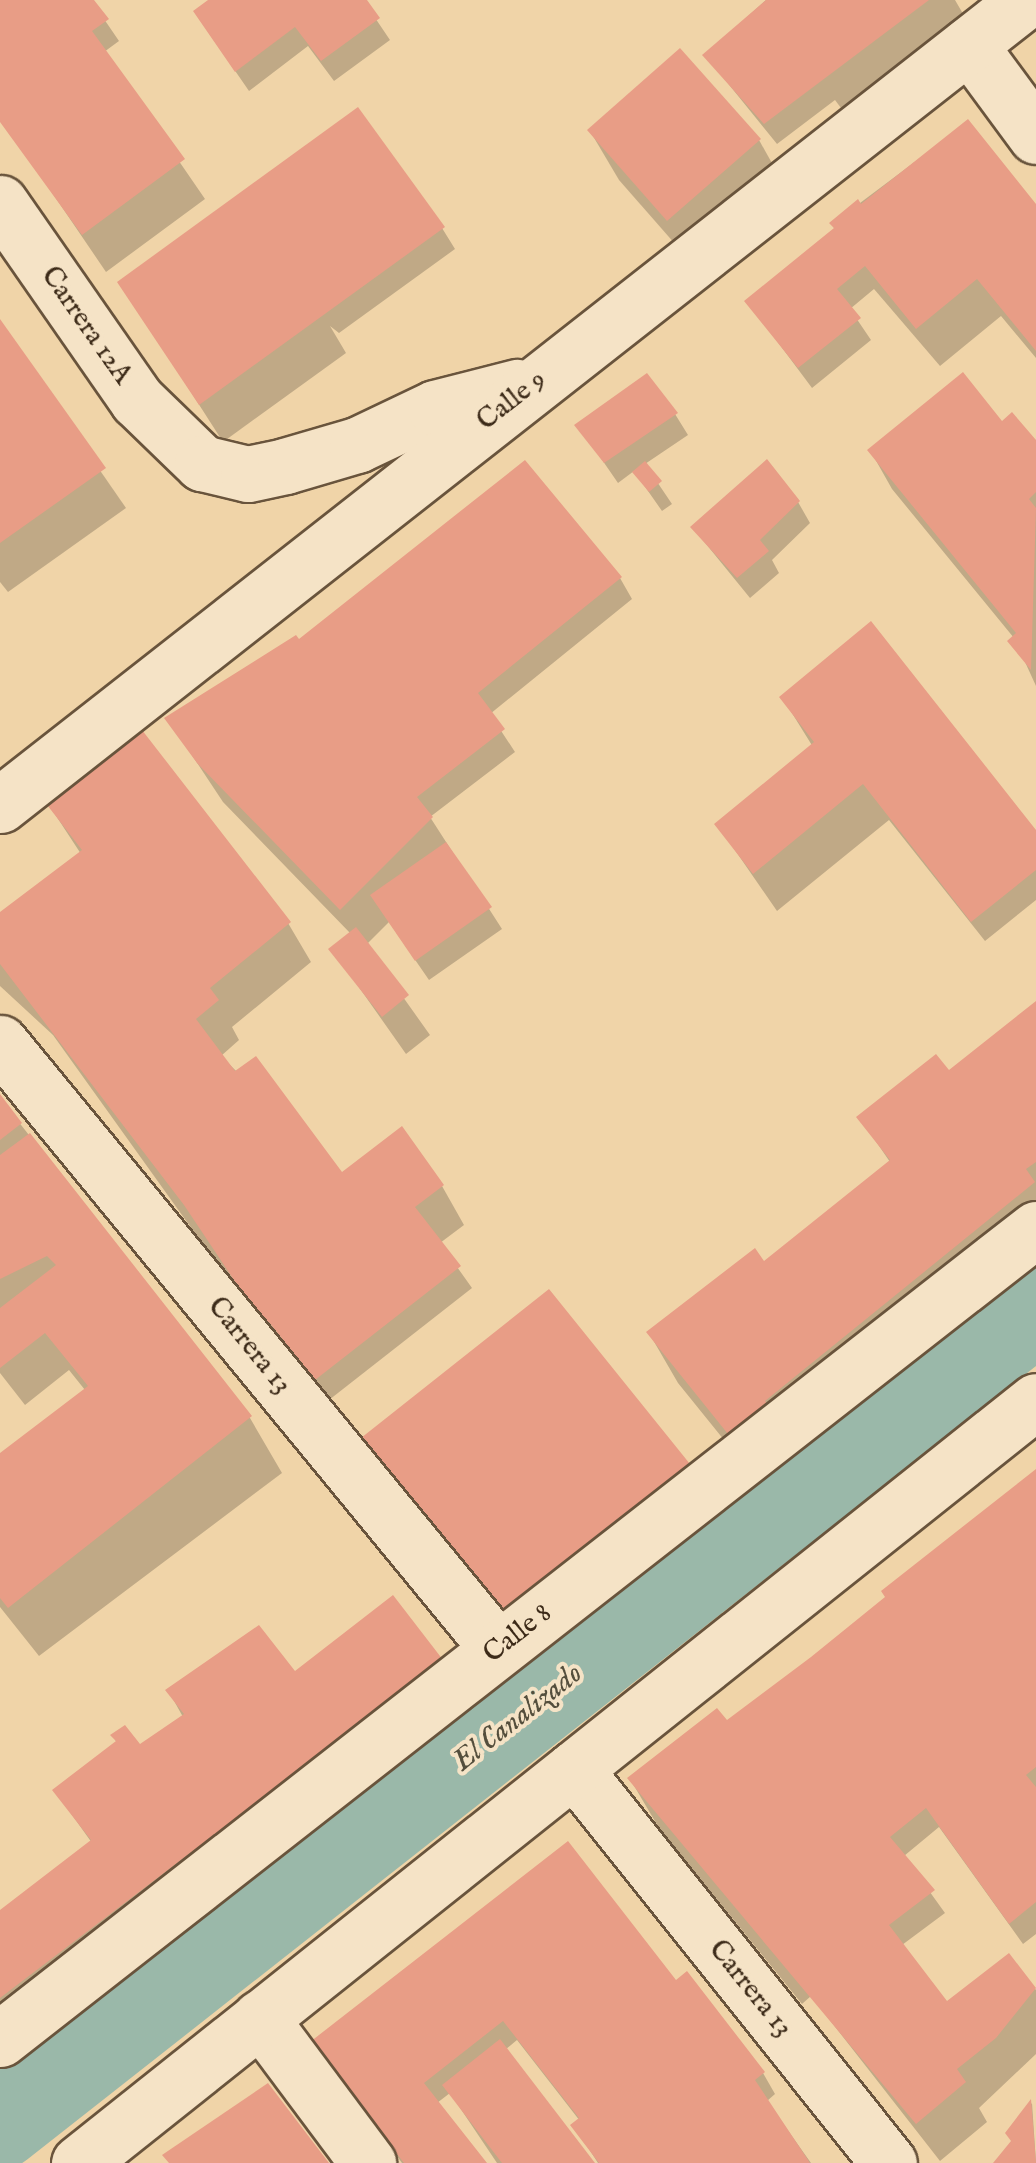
<!DOCTYPE html>
<style>
body{margin:0}
#map{position:relative;width:1036px;height:2163px;overflow:hidden;background:#f0d4a8;font-family:"IM FELL English",serif}
div>[style]{position:absolute}
[style*='--x']{left:calc(var(--x)*1px);top:calc(var(--y)*1px);width:calc(var(--w)*1px);rotate:calc(var(--a)*1deg)}
.shadow>*{inset:0;background:#0003}
.canal>*{height:88px;margin:-44px;padding:0 44px;transform-origin:44px;border-radius:44px;background:#9ab8a9}
.building>*{inset:0;background:#e89d86}
.roads{filter:drop-shadow(2px 0 #69543c) drop-shadow(-2px 0 #69543c) drop-shadow(0 2px #69543c) drop-shadow(0 -2px #69543c)}
.street>*{height:55px;margin:-27.5px;padding:0 27.5px;transform-origin:27.5px;border-radius:27.5px;background:#f5e3c6}
span{translate:-50% -50%;white-space:nowrap;text-align:center;line-height:1.15;-webkit-text-stroke:8px #f5e3c6;paint-order:stroke}
.street-label{font-size:28px;color:#3c2a18}
.water-label{font-size:30px;color:#544e3c;font-style:italic}
</style>
<div id="map">
<div class="shadow">
<i style="clip-path:polygon(0 0,91px 0,119px 41px,104px 52px,205px 199px,106px 272px,0 116px)"></i>
<i style="clip-path:polygon(213px 0,363px 0,390px 40px,334px 81px,308px 46px,249px 91px,209px 33px)"></i>
<i style="clip-path:polygon(766px 0,955px 0,969px 24px,847px 116px,835px 100px,777px 144px,705px 55px)"></i>
<i style="clip-path:polygon(968px 122px,1036px 207px,1036px 358px,1001px 316px,940px 366px,874px 289px,850px 309px,871px 340px,812px 388px,747px 301px,835px 230px,832px 224px)"></i>
<i style="clip-path:polygon(590px 131px,759px 140px,787px 190px,697px 269px,619px 180px)"></i>
<i style="clip-path:polygon(442px 228px,455px 249px,339px 333px,330px 326px,346px 353px,223px 442px,121px 283px)"></i>
<i style="clip-path:polygon(0 326px,126px 508px,8px 592px,0 582px)"></i>
<i style="clip-path:polygon(675px 414px,688px 435px,645px 464px,672px 504px,662px 511px,634px 471px,618px 483px,578px 425px)"></i>
<i style="clip-path:polygon(1002px 424px,1036px 444px,1036px 686px,1014px 638px,892px 489px,870px 450px)"></i>
<i style="clip-path:polygon(798px 502px,810px 523px,772px 560px,779px 573px,750px 598px,693px 528px)"></i>
<i style="clip-path:polygon(620px 578px,632px 599px,490px 714px,515px 752px,430px 817px,502px 929px,429px 980px,389px 922px,366px 945px,430px 1035px,406px 1054px,332px 949px,351px 934px,223px 802px,168px 719px,305px 651px)"></i>
<i style="clip-path:polygon(782px 697px,1036px 835px,1036px 900px,985px 941px,889px 820px,777px 911px,717px 824px,813px 747px)"></i>
<i style="clip-path:polygon(47px 802px,288px 923px,311px 962px,232px 1027px,239px 1040px,221px 1056px,342px 1176px,442px 1186px,464px 1225px,440px 1243px,472px 1288px,329px 1400px,295px 1357px,288px 1363px,53px 1035px,0 986px,0 915px,81px 854px)"></i>
<i style="clip-path:polygon(1036px 1006px,1036px 1212px,776px 1422px,798px 1459px,762px 1487px,678px 1383px,649px 1333px,764px 1265px,890px 1162px,860px 1118px,948px 1074px)"></i>
<i style="clip-path:polygon(0 1098px,250px 1418px,282px 1473px,39px 1656px,0 1607px,0 1456px,85px 1390px,69px 1370px,25px 1405px,0 1373px)"></i>
<i style="clip-path:polygon(376px 1460px,691px 1471px,724px 1526px,668px 1571px,638px 1533px,509px 1635px)"></i>
<i style="clip-path:polygon(1036px 1473px,1036px 1934px,1023px 1944px,939px 1827px,904px 1856px,945px 1913px,902px 1945px,947px 2004px,1009px 1957px,1036px 1990px,1036px 2054px,979px 2108px,987px 2122px,940px 2161px,811px 1996px,802px 2004px,659px 1828px,630px 1779px,736px 1736px)"></i>
<i style="clip-path:polygon(448px 1671px,471px 1710px,432px 1740px,425px 1729px,333px 1802px,338px 1812px,286px 1852px,266px 1827px,0 2029px,0 1913px,92px 1843px,55px 1791px,117px 1743px,113px 1736px,140px 1748px,183px 1717px,168px 1690px,294px 1675px)"></i>
<i style="clip-path:polygon(676px 1983px,763px 2073px,775px 2094px,767px 2101px,811px 2163px,598px 2163px,574px 2126px,580px 2121px,517px 2040px,505px 2050px,588px 2163px,497px 2163px,450px 2093px,437px 2103px,484px 2163px,402px 2163px,313px 2043px)"></i>
<i style="clip-path:polygon(1032px 2103px,1036px 2163px,997px 2163px,1013px 2142px,1008px 2133px)"></i>
</div>
<div class="canal">
<i style="--x:0;--y:2125;--w:1318;--a:-38.19"></i>
</div>
<div class="building">
<i style="clip-path:polygon(0 0,94px 0,109px 19px,92px 31px,185px 159px,82px 235px,0 122px)"></i>
<i style="clip-path:polygon(208px 0,367px 0,380px 18px,321px 61px,295px 27px,235px 72px,193px 11px)"></i>
<i style="clip-path:polygon(766px 0,929px 0,764px 124px,702px 55px)"></i>
<i style="clip-path:polygon(680px 48px,761px 139px,667px 221px,587px 130px)"></i>
<i style="clip-path:polygon(358px 107px,445px 227px,199px 405px,117px 282px)"></i>
<i style="clip-path:polygon(968px 119px,1036px 204px,1036px 351px,977px 279px,916px 329px,865px 266px,837px 289px,861px 318px,798px 368px,744px 301px,834px 228px,829px 223px,858px 199px,861px 204px)"></i>
<i style="clip-path:polygon(0 319px,106px 468px,0 543px)"></i>
<i style="clip-path:polygon(963px 372px,1002px 421px,1012px 412px,1036px 440px,1036px 492px,1029px 499px,1036px 508px,1031px 670px,1007px 641px,1016px 633px,867px 450px)"></i>
<i style="clip-path:polygon(647px 373px,678px 413px,604px 463px,574px 425px)"></i>
<i style="clip-path:polygon(767px 459px,800px 501px,760px 540px,769px 551px,737px 578px,690px 527px)"></i>
<i style="clip-path:polygon(525px 460px,622px 577px,478px 693px,505px 729px,417px 797px,433px 817px,340px 910px,197px 763px,164px 718px,296px 635px,299px 639px)"></i>
<i style="clip-path:polygon(645px 461px,662px 481px,649px 492px,632px 472px)"></i>
<i style="clip-path:polygon(871px 621px,1036px 830px,1036px 870px,971px 922px,863px 784px,753px 874px,714px 824px,814px 742px,779px 697px)"></i>
<i style="clip-path:polygon(142px 730px,291px 922px,210px 988px,219px 1000px,196px 1019px,235px 1071px,256px 1056px,342px 1172px,402px 1126px,444px 1185px,415px 1207px,461px 1266px,315px 1380px,269px 1322px,264px 1325px,184px 1205px,0 964px,0 912px,82px 850px,44px 801px)"></i>
<i style="clip-path:polygon(446px 842px,492px 907px,415px 961px,370px 895px)"></i>
<i style="clip-path:polygon(356px 927px,409px 995px,382px 1017px,328px 949px)"></i>
<i style="clip-path:polygon(1036px 1001px,1036px 1162px,1026px 1169px,1035px 1182px,765px 1401px,771px 1408px,732px 1439px,646px 1332px,755px 1248px,764px 1261px,890px 1160px,856px 1117px,936px 1054px,949px 1070px)"></i>
<i style="clip-path:polygon(0 1094px,22px 1123px,0 1140px)"></i>
<i style="clip-path:polygon(30px 1133px,252px 1416px,8px 1608px,0 1598px,0 1453px,88px 1386px,45px 1333px,0 1368px,0 1308px,56px 1265px,47px 1256px,0 1279px,0 1155px)"></i>
<i style="clip-path:polygon(549px 1289px,694px 1469px,634px 1517px,629px 1510px,495px 1616px,361px 1438px)"></i>
<i style="clip-path:polygon(1036px 1469px,1036px 1767px,1026px 1775px,1036px 1787px,1036px 1902px,1009px 1924px,926px 1808px,890px 1837px,935px 1890px,889px 1925px,947px 2001px,1009px 1953px,1036px 1988px,996px 2038px,957px 2069px,966px 2082px,916px 2124px,627px 1778px,717px 1708px,727px 1720px,811px 1657px,885px 1597px,881px 1591px)"></i>
<i style="clip-path:polygon(393px 1595px,450px 1669px,198px 1847px,0 1998px,0 1910px,91px 1840px,52px 1790px,116px 1741px,110px 1735px,125px 1725px,140px 1744px,184px 1714px,165px 1690px,259px 1625px,295px 1671px)"></i>
<i style="clip-path:polygon(568px 1841px,676px 1980px,687px 1971px,765px 2072px,755px 2080px,810px 2163px,599px 2163px,570px 2125px,579px 2118px,503px 2021px,424px 2083px,487px 2163px,404px 2163px,310px 2042px)"></i>
<i style="clip-path:polygon(500px 2039px,595px 2163px,502px 2163px,442px 2085px)"></i>
<i style="clip-path:polygon(268px 2083px,329px 2163px,169px 2163px,162px 2155px)"></i>
<i style="clip-path:polygon(1031px 2099px,1036px 2163px,993px 2163px,1011px 2141px,1005px 2133px)"></i>
</div>
<div class="roads">
<div class="street">
<i style="--x:969;--y:45;--w:113;--a:53.6"></i>
<i style="--x:0;--y:203;--w:240;--a:55.2"></i>
<i style="--x:137;--y:400;--w:91;--a:44.1"></i>
<i style="--x:202;--y:463;--w:47;--a:13.4"></i>
<i style="--x:248;--y:474;--w:38;--a:-12"></i>
<i style="--x:285;--y:466;--w:75;--a:-16.3"></i>
<i style="--x:357;--y:445;--w:86;--a:-25.4"></i>
<i style="--x:435;--y:408;--w:85;--a:-14.4"></i>
<i style="--x:0;--y:805;--w:1304;--a:-38.12"></i>
<i style="--x:0;--y:1043;--w:784;--a:50.59"></i>
<i style="--x:574;--y:1769;--w:504;--a:51.36"></i>
<i style="--x:260;--y:2018;--w:181;--a:53.3"></i>
<i style="--x:0;--y:2039;--w:1315;--a:-38.02"></i>
<i style="--x:79;--y:2163;--w:1223;--a:-38.53"></i>
</div>
</div>
<div class="street-label">
<span style="left:86px;top:326px;rotate:55deg">Carrera 12A</span>
<span style="left:512px;top:401px;rotate:-38deg">Calle 9</span>
<span style="left:249px;top:1346px;rotate:51deg">Carrera 13</span>
<span style="left:518px;top:1634px;rotate:-38deg">Calle 8</span>
<span style="left:750px;top:1989px;rotate:51deg">Carrera 13</span>
</div>
<div class="water-label">
<span style="left:518px;top:1718px;rotate:-38deg">El Canalizado</span>
</div>
</div>
